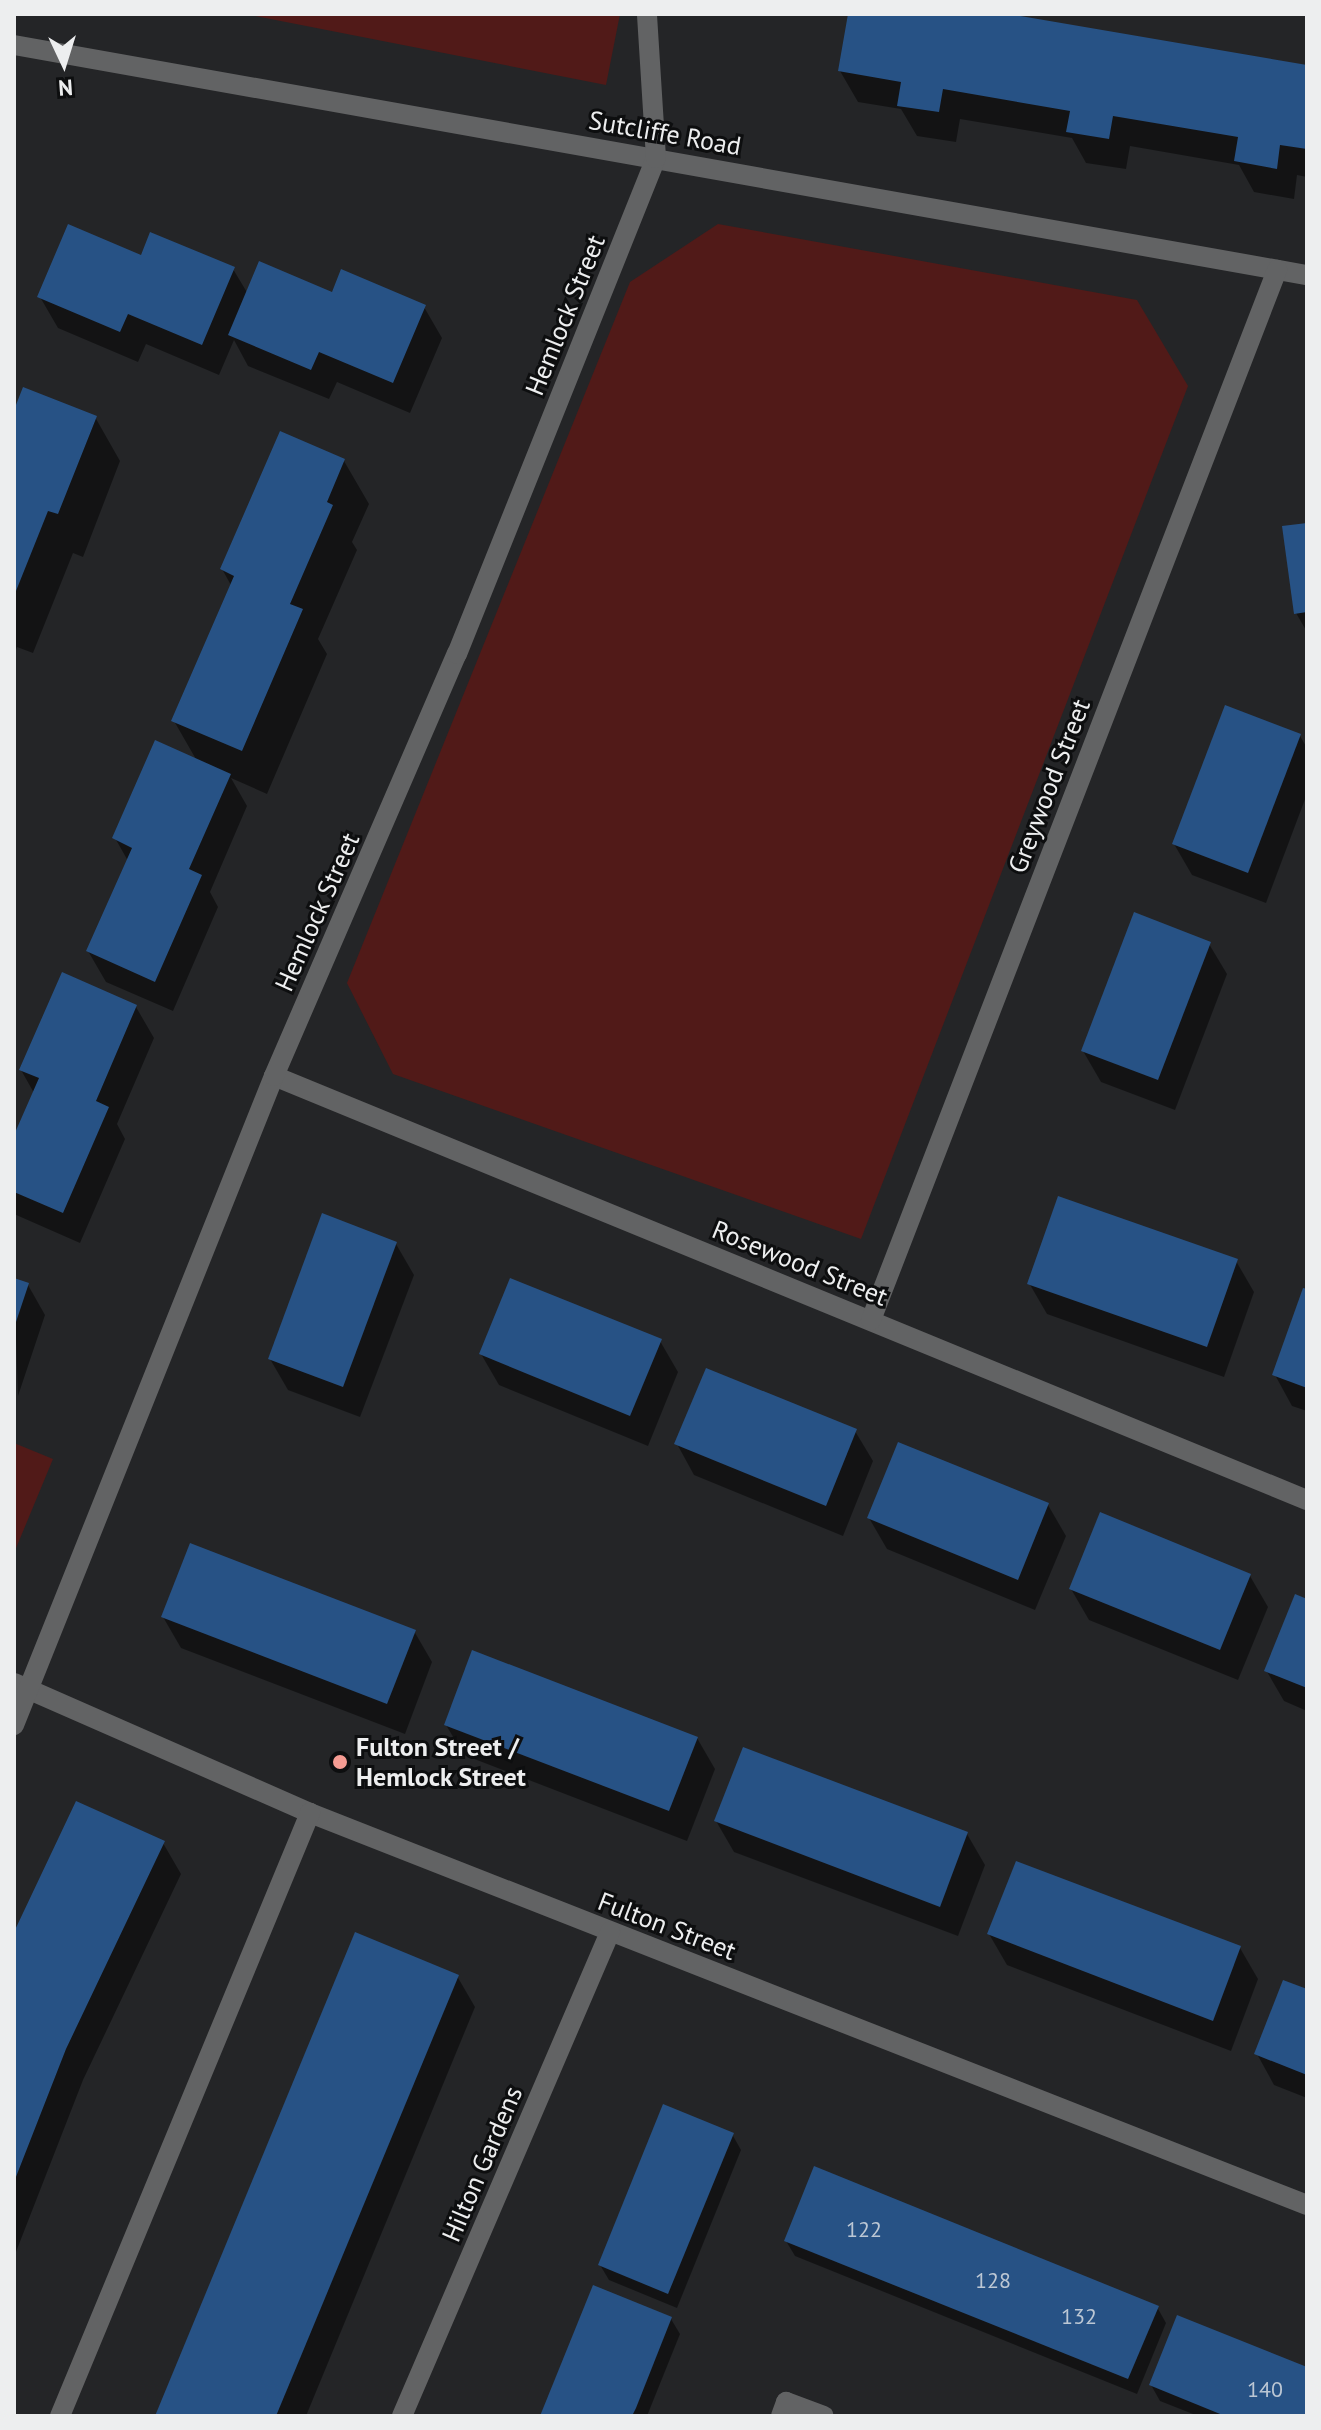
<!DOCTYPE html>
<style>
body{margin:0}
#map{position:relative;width:1321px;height:2430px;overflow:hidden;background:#242527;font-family:"PT Sans",sans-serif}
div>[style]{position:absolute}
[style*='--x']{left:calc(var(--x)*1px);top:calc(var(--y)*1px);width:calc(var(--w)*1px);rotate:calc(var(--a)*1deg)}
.green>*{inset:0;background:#511a18}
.shadow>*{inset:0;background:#0007}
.building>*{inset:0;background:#275285}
.minor>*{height:20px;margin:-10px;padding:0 10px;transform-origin:10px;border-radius:10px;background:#626364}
.dots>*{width:22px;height:22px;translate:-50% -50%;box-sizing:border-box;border:4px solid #0d0e0f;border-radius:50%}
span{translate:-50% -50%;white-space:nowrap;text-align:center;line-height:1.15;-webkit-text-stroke:6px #0d0e0f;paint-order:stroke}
.number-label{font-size:22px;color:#bcc7d4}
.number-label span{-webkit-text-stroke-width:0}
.street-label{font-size:26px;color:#edeeef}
.poi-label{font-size:26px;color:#edeeef;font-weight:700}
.left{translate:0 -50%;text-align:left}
.frame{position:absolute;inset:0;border:16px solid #edeeef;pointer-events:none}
.north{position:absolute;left:24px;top:24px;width:80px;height:80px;-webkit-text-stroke:6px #0d0e0f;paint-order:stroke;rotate:176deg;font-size:22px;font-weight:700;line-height:32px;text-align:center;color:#edeeef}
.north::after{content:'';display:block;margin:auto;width:28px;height:36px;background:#edeeef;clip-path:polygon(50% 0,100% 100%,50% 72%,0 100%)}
</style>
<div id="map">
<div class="green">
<i style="clip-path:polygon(245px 14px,620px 14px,606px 85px)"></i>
<i style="clip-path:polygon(718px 224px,1137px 300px,1188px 386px,861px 1239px,393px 1074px,347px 983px,630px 282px)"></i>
<i style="clip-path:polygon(14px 1443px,53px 1459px,14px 1553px)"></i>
</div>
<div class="shadow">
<i style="clip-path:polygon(850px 14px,993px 14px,1307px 67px,1307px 177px,1297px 175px,1294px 199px,1254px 192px,1239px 165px,1130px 146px,1126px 169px,1086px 163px,1072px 138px,960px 119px,956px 142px,917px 136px,901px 109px,858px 102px,840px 71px)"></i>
<i style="clip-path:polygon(142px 257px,233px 269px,248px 294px,333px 295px,424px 307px,442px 338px,410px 413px,337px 382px,329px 399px,248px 366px,234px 340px,219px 375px,146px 344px,138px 362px,58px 328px,40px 297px)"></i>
<i style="clip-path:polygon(14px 416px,95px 417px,120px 461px,83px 557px,73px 553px,33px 653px,17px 647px,14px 655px)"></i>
<i style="clip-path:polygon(344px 461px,369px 504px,352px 542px,357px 550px,318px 639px,327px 654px,267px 794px,231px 778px,247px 806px,210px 892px,218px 907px,173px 1011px,106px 982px,88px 951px,128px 861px,115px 838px,197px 761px,174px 721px,232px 587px,222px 569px)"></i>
<i style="clip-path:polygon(1307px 525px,1307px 632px,1296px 613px)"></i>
<i style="clip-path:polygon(1300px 736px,1307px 748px,1307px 794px,1266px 903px,1192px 875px,1174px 844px)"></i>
<i style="clip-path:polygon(1209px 944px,1227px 974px,1175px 1110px,1101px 1082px,1083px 1051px)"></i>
<i style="clip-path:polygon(136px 1007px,154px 1038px,117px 1124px,125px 1139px,80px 1243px,14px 1214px,14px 1140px,34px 1093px,21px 1070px)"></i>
<i style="clip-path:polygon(396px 1244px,414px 1275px,360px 1417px,288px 1390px,270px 1359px)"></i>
<i style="clip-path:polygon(1236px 1261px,1254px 1292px,1224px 1377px,1047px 1314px,1029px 1283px)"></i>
<i style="clip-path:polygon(14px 1280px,28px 1285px,45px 1315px,18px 1396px)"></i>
<i style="clip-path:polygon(1307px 1291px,1307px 1411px,1292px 1406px,1275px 1375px)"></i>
<i style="clip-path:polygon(660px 1341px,678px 1372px,648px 1446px,499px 1385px,481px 1354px)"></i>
<i style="clip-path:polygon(855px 1431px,873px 1461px,843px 1536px,694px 1475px,677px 1444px)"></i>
<i style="clip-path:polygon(1048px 1505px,1066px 1536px,1035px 1610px,887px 1549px,869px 1518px)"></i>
<i style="clip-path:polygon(1250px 1576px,1268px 1607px,1238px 1680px,1089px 1620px,1071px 1589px)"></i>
<i style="clip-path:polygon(1307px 1601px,1307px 1711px,1284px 1701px,1266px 1670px)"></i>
<i style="clip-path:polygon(163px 1617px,414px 1631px,432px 1662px,405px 1734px,181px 1648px)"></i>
<i style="clip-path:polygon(446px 1725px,697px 1738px,715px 1769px,687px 1841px,464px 1755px)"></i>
<i style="clip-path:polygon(716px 1821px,967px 1834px,985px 1865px,958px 1936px,734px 1852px)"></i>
<i style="clip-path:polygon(163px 1843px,181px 1874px,83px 2080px,14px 2257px,14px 1939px)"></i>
<i style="clip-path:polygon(989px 1934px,1240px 1948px,1258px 1979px,1231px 2051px,1007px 1965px)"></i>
<i style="clip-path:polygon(457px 1976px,475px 2007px,306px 2416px,156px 2416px)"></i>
<i style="clip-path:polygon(1307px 1991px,1307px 2098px,1274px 2085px,1257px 2054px)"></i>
<i style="clip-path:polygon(732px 2134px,741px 2150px,677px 2308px,609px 2280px,600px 2265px)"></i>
<i style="clip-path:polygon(786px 2241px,1157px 2307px,1166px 2323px,1137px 2394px,795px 2256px)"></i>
<i style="clip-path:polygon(671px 2319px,680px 2334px,647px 2416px,542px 2416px)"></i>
<i style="clip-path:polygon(1307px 2370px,1307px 2416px,1198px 2416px,1160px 2401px,1151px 2385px)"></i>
</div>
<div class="building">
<i style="clip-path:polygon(848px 14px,1009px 14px,1307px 65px,1307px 149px,1280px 145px,1277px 169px,1234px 161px,1238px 137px,1113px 116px,1109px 139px,1066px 132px,1070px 111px,943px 89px,939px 112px,897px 106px,901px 82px,838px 71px)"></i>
<i style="clip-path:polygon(68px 224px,141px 255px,150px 232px,235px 267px,202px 345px,128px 314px,120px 332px,37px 297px)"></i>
<i style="clip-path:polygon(259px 261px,332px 292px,341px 269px,426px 305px,393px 383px,319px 352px,311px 370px,228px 335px)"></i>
<i style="clip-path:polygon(23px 387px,97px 416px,58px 514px,48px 511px,14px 596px,14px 410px)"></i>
<i style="clip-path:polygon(280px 431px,345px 459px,327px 502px,333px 505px,290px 604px,303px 609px,242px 751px,171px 721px,234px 576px,220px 569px)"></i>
<i style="clip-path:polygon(1307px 523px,1307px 612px,1294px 614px,1282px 526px)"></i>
<i style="clip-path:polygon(1225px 705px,1301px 734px,1248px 873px,1172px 844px)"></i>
<i style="clip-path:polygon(155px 740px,231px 774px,189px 869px,202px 875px,155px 982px,86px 951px,132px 848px,112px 838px)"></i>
<i style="clip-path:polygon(1134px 912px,1211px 942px,1158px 1080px,1081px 1051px)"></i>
<i style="clip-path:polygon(62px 972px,137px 1005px,96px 1101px,109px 1107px,63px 1213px,14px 1192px,14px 1135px,39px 1078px,19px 1070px)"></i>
<i style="clip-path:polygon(1058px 1196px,1238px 1259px,1207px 1347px,1027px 1284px)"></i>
<i style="clip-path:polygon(322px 1213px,397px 1242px,343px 1387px,268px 1359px)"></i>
<i style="clip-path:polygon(14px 1278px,29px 1283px,15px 1325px,14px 1325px)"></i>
<i style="clip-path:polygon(510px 1278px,662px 1339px,630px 1416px,479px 1354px)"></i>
<i style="clip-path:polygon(1303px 1288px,1307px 1289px,1307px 1388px,1272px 1375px)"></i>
<i style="clip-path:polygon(706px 1368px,857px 1429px,826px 1506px,674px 1444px)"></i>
<i style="clip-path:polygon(898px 1442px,1049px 1503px,1018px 1580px,867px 1518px)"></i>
<i style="clip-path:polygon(1100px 1512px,1251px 1574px,1220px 1650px,1069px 1589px)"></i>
<i style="clip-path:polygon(190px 1543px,416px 1630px,387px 1704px,161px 1617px)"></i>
<i style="clip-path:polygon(1295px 1594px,1307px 1599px,1307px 1688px,1264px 1671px)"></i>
<i style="clip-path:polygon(472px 1650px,698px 1737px,669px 1811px,444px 1725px)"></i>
<i style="clip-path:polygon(743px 1747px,968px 1832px,940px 1907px,714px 1821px)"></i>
<i style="clip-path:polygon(76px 1801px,165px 1841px,66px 2049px,14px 2182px,14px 1932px)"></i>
<i style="clip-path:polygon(1016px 1861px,1241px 1946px,1213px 2021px,987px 1934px)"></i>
<i style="clip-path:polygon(355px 1932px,459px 1975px,291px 2380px,276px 2416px,155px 2416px)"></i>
<i style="clip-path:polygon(1283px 1980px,1307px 1989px,1307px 2075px,1254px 2054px)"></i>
<i style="clip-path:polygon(663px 2104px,734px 2133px,668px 2294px,598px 2265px)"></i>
<i style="clip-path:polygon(814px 2166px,1159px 2306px,1128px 2379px,784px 2241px)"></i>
<i style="clip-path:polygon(593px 2285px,672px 2317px,636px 2408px,632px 2416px,540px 2416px)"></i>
<i style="clip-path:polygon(1177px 2315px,1307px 2367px,1307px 2416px,1225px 2416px,1149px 2385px)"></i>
</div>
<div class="minor">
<i style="--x:14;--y:45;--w:1313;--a:10.09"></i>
<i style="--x:274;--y:1076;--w:1117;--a:22.32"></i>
<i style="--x:871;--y:1320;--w:1126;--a:-68.86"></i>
<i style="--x:14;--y:1683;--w:323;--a:23.7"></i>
<i style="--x:310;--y:1813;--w:1071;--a:21.46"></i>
<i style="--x:14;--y:1725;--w:699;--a:-68.17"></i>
<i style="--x:274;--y:1076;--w:460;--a:-66.6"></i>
<i style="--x:457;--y:654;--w:534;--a:-68.14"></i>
<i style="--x:656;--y:158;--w:144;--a:-93.6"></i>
<i style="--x:60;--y:2416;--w:653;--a:-67.48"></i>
<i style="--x:402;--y:2416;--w:527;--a:-66.74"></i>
<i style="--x:781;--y:2416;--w:15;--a:-70"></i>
<i style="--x:786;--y:2402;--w:40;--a:20.2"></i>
</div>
<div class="dots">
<i style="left:340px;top:1762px;background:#f59c93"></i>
</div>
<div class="number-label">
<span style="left:864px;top:2230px">122</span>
<span style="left:993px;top:2281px">128</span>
<span style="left:1079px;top:2317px">132</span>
<span style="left:1265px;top:2390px">140</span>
</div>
<div class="street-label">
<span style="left:665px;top:133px;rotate:10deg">Sutcliffe Road</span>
<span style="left:565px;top:315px;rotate:-68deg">Hemlock Street</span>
<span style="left:1049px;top:786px;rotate:-69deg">Greywood Street</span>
<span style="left:317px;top:912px;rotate:-66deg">Hemlock Street</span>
<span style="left:800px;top:1263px;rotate:22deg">Rosewood Street</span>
<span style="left:667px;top:1926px;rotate:21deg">Fulton Street</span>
<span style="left:482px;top:2164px;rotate:-67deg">Hilton Gardens</span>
</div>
<div class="poi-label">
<span class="left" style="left:356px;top:1762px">Fulton Street /<br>Hemlock Street</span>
</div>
<div class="frame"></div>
<div class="north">N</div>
</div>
